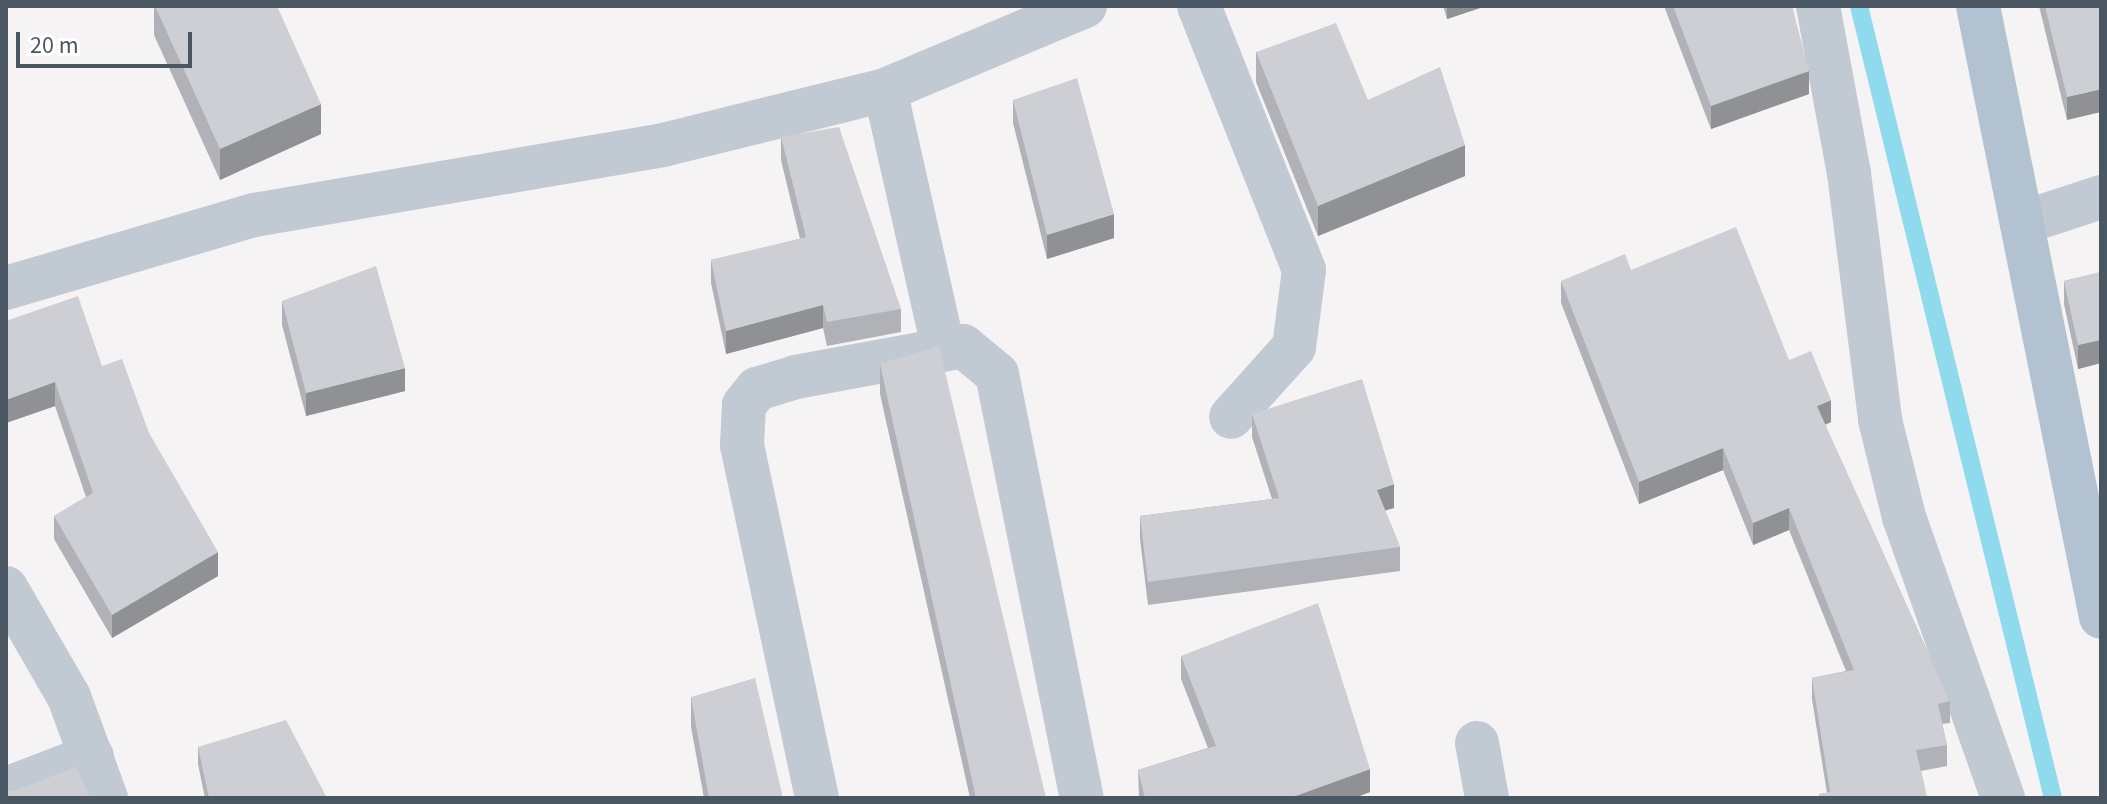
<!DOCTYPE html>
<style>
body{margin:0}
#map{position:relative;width:2107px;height:804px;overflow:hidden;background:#f5f3f3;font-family:"Source Sans 3",sans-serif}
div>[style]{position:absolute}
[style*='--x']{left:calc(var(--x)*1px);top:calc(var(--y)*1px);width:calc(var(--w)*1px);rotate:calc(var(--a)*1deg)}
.stream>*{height:18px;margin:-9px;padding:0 9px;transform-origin:9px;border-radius:9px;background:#90daee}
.minor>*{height:44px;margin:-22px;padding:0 22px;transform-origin:22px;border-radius:22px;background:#c1cad2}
.major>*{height:44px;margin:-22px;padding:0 22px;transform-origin:22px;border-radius:22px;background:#b3c2d1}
.wall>*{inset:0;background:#b0b2b7}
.shaded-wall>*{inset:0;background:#909195}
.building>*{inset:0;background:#cdcfd5}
span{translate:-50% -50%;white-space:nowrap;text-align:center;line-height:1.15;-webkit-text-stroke:6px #fff;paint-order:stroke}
.frame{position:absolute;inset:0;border:8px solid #4a5661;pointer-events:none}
.scale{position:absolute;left:16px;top:32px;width:176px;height:36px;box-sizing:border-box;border:4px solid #4a5661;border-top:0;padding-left:10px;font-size:24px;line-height:28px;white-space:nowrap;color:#4a5661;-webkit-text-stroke:6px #fff;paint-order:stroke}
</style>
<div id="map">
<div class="stream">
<i style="--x:1859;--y:6;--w:815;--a:76.24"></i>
</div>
<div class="minor">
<i style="--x:1199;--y:6;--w:284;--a:68.3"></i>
<i style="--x:1304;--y:270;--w:78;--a:97.4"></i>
<i style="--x:1294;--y:347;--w:94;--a:132"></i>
<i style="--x:1818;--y:6;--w:170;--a:79.5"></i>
<i style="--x:1849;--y:173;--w:249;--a:82.8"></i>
<i style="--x:1880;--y:420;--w:100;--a:76.1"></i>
<i style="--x:1904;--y:517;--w:298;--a:70.6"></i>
<i style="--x:2022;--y:223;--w:83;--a:-18.2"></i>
<i style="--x:6;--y:288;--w:259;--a:-16.4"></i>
<i style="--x:254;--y:215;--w:415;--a:-9.7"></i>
<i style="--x:663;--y:145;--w:229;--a:-13.9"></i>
<i style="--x:943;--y:347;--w:263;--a:-102.7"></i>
<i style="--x:885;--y:90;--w:217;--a:-22.8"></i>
<i style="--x:6;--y:588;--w:126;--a:60"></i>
<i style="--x:69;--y:697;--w:108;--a:69.9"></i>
<i style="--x:1477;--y:743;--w:56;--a:79.7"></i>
<i style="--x:6;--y:789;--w:92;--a:-21"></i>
<i style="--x:817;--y:798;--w:361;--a:-102"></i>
<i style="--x:742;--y:445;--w:40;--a:-87.1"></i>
<i style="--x:744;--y:405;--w:21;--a:-51"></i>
<i style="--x:757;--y:389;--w:41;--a:-17.1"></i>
<i style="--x:796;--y:377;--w:170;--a:-10.5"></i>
<i style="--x:963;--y:346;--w:44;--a:39.5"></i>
<i style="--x:997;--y:374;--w:432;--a:78.7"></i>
</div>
<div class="major">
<i style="--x:1978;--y:6;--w:623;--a:78.62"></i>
</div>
<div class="wall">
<i style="clip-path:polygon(154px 6px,277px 6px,321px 134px,220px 180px,154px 35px)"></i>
<i style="clip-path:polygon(1443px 6px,1486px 6px,1447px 19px)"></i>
<i style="clip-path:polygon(1664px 6px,1792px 6px,1809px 94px,1711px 129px)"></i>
<i style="clip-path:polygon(2039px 6px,2101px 6px,2067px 120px)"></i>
<i style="clip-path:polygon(1256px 52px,1368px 100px,1465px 176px,1318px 236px,1256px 82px)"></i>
<i style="clip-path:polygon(1013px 100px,1114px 238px,1047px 259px,1013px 123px)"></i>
<i style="clip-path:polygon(781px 137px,901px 309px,901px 332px,827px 346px,823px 328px,726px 354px,711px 283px,711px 260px,800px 239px,781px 160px)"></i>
<i style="clip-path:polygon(1631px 270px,1789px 360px,1831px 422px,1825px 425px,1950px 701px,1950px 723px,1942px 724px,1947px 745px,1947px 766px,1921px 771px,1927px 798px,1819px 798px,1819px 794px,1827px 793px,1812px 699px,1812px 678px,1846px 671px,1789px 530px,1753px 545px,1723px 470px,1639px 504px,1561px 303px,1561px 281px)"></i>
<i style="clip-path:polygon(2101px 272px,2101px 363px,2078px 369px,2064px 304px,2064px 281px)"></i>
<i style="clip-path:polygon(282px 301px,405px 391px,306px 416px,282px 325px)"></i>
<i style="clip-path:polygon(6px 321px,102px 366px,149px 433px,218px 576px,112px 638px,54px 539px,54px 516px,86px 497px,55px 406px,6px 423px)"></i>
<i style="clip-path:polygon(880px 364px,1046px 798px,970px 798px,880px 394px)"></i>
<i style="clip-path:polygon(1252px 414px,1394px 508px,1385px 510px,1400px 547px,1400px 571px,1148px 605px,1140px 539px,1140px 516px,1272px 499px,1252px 437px)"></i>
<i style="clip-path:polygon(1181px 656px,1370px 792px,1354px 798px,1139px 798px,1138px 770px,1208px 748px,1181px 679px)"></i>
<i style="clip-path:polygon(691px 697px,783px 798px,704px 798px,691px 727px)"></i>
<i style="clip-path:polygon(198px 747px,327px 798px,205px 798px,198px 764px)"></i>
</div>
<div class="shaded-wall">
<i style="clip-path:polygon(1447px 6px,1486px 6px,1447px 19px)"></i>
<i style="clip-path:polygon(1809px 71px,1809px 94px,1711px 129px,1711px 106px)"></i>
<i style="clip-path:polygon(2101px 89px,2101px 112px,2067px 120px,2067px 97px)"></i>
<i style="clip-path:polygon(321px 104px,321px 134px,220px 180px,220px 149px)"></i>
<i style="clip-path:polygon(1465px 145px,1465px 176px,1318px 236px,1318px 206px)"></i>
<i style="clip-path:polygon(1114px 214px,1114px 238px,1047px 259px,1047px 235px)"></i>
<i style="clip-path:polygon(823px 305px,823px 328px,726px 354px,726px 331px)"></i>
<i style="clip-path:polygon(2101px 340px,2101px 363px,2078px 369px,2078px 345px)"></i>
<i style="clip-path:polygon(405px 368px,405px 391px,306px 416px,306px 393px)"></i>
<i style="clip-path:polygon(55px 382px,55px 406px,6px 423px,6px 400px)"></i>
<i style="clip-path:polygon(1831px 400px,1831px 422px,1817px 428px,1817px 406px)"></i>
<i style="clip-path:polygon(1723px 448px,1723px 470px,1639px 504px,1639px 482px)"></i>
<i style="clip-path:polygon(1394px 484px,1394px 508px,1377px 513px,1377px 490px)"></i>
<i style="clip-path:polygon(1789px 508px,1789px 530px,1753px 545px,1753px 523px)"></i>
<i style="clip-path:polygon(218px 552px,218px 576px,112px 638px,112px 615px)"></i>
<i style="clip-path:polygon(8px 740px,8px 761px,6px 763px,6px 742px)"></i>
<i style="clip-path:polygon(1370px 769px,1370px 792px,1354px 798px,1290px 798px)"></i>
</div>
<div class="building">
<i style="clip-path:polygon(155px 6px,277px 6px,321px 104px,220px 149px)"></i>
<i style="clip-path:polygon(1673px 6px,1792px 6px,1809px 71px,1711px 106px)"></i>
<i style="clip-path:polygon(2045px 6px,2101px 6px,2101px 89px,2067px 97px)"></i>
<i style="clip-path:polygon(1336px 23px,1368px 100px,1440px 67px,1465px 145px,1318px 206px,1256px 52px)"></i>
<i style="clip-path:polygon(1077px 78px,1114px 214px,1047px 235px,1013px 100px)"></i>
<i style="clip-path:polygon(839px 127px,901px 309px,827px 322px,823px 305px,726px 331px,711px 260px,806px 237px,781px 137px)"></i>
<i style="clip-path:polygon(1736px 227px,1789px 360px,1811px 351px,1831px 400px,1817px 406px,1950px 701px,1938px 704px,1947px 745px,1916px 750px,1927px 798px,1820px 798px,1819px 794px,1830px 792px,1812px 678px,1854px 670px,1789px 508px,1753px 523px,1723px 448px,1639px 482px,1561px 281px,1625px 254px,1631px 270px)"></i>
<i style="clip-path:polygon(376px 266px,405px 368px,306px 393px,282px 301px)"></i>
<i style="clip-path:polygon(2101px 272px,2101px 340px,2078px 345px,2064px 281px)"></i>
<i style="clip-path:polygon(78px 296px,102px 366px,122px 359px,149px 433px,218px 552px,112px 615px,54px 516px,93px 493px,55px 382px,6px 400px,6px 321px)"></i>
<i style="clip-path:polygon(939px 346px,1046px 798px,976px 798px,880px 364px)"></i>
<i style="clip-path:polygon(1362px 379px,1394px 484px,1377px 490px,1400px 547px,1148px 582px,1140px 516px,1279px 498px,1252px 414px)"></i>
<i style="clip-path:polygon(1318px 603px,1370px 769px,1290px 798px,1145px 798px,1138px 770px,1216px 746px,1181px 656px)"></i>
<i style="clip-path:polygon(755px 678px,783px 798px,709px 798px,691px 697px)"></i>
<i style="clip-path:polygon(286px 720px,327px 798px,209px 798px,198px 747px)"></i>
<i style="clip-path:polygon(76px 767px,90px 798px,6px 798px,6px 790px,14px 791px)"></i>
</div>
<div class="frame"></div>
<div class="scale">20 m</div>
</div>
